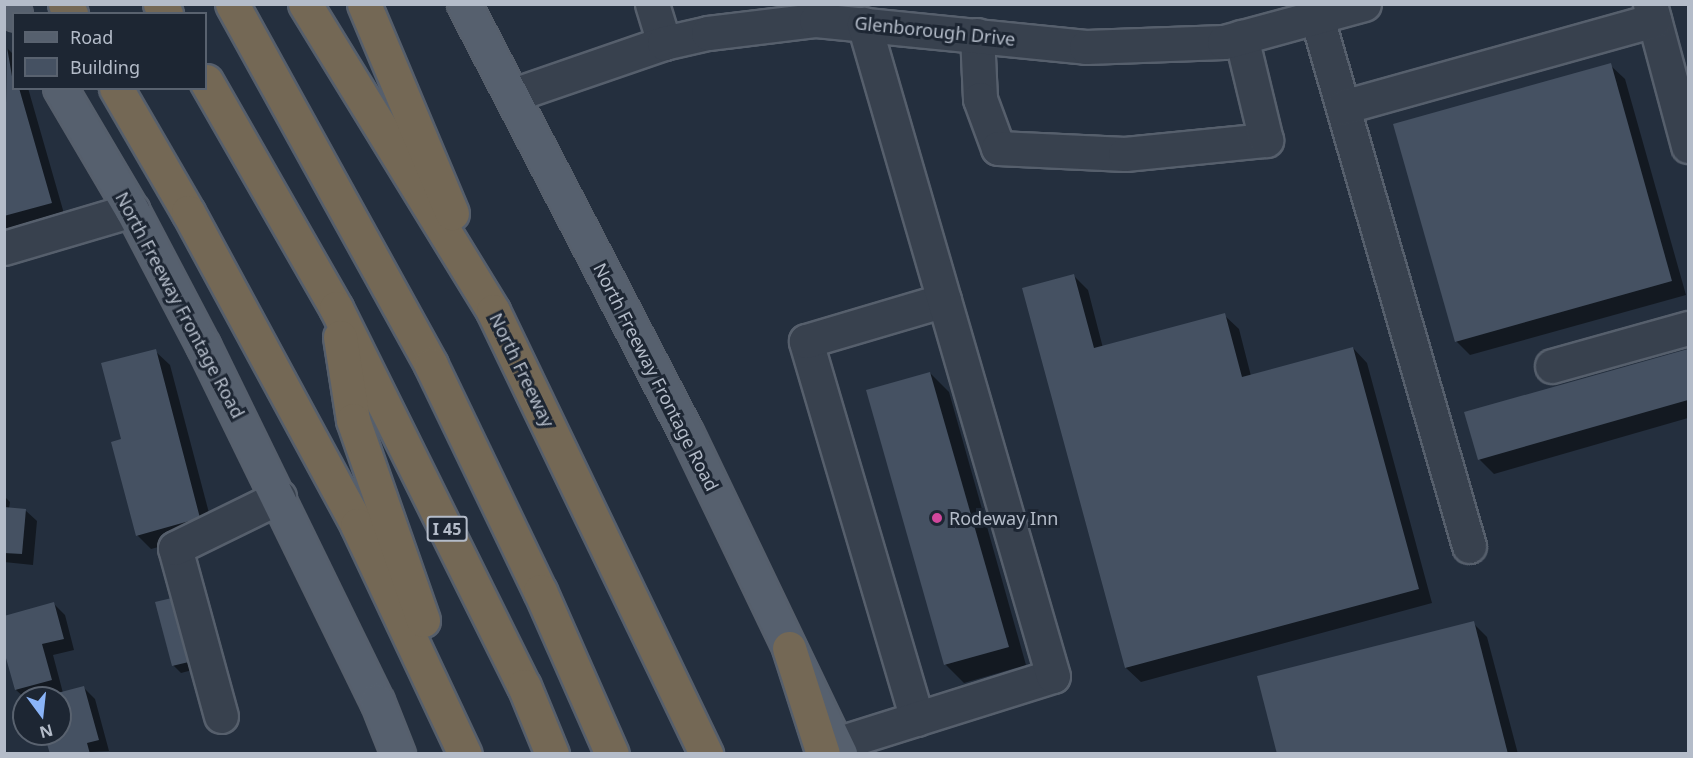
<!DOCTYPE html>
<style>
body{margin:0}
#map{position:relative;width:1693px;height:758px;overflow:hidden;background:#242f3e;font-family:"Noto Sans",sans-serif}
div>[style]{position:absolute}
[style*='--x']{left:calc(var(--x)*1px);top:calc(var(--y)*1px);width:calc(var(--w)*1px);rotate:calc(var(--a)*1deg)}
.shadow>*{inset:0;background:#0007}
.building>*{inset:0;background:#455162}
.roads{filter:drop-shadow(2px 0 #565f6c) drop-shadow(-2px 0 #565f6c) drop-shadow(0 2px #565f6c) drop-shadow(0 -2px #565f6c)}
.minor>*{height:33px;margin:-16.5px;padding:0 16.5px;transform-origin:16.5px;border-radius:16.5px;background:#38414e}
.major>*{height:33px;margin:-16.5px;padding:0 16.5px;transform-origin:16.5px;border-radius:16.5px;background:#56606e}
.highway>*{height:33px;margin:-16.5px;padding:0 16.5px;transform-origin:16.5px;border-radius:16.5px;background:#746855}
.dots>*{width:16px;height:16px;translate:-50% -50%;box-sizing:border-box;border:3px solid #1d2633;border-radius:50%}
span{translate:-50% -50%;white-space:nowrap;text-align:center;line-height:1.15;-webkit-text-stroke:6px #1d2633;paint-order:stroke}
.shield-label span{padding:2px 4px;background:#1d2633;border:2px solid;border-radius:4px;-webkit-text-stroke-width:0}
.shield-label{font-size:16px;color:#b4bcc9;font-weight:700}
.street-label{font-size:18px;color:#b4bcc9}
.poi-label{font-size:18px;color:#b4bcc9}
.left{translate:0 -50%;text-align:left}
.frame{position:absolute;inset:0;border:6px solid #b4bcc9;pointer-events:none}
.legend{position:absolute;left:12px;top:12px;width:195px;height:78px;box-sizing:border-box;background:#1d2633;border:2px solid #59626f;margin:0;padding:8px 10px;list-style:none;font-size:18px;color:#b4bcc9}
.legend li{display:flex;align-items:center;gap:12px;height:30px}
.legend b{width:30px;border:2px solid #59626f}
.north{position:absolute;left:12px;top:686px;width:60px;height:60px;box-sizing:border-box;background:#1d2633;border:2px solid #59626f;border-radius:50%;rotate:165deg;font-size:16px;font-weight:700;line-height:24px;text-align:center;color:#b4bcc9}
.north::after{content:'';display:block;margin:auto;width:21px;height:27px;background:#8ab4f8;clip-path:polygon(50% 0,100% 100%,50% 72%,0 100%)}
</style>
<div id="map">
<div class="shadow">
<i style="clip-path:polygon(7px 48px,14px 55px,14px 88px,28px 88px,65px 217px,4px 234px)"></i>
<i style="clip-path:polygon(1610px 65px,1625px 79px,1686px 295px,1470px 355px,1456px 341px)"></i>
<i style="clip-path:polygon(1074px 276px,1088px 290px,1103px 348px,1224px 315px,1239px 329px,1251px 376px,1353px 348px,1367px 363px,1432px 603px,1141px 682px,1126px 668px,1024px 289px)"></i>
<i style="clip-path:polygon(1688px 350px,1688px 418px,1494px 474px,1479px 459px,1466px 413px)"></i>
<i style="clip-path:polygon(155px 351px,170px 365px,214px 532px,151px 549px,137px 535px)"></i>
<i style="clip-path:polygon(930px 373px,949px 392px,1026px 665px,964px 683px,945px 664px)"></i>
<i style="clip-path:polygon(4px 496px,10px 502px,9px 509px,25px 510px,37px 521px,33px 565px,4px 562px)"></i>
<i style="clip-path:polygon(157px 603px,200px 668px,181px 673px,174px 666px)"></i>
<i style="clip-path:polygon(54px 604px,65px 615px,74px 650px,53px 655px,63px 693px,84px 688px,95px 699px,109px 751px,51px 754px,46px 734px,60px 734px,60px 698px,25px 698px,16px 690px)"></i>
<i style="clip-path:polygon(1473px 623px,1487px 637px,1518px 754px,1278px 754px)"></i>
</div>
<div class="building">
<i style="clip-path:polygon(7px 47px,14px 88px,19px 88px,52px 203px,4px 216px)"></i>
<i style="clip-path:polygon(1611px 63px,1672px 281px,1455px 342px,1393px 124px)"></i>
<i style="clip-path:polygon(1074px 274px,1094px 348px,1225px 313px,1242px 377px,1353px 347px,1419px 589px,1125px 668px,1022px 288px)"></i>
<i style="clip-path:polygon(156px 349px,200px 518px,136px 536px,111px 442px,121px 439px,101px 363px)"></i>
<i style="clip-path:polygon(1688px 349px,1688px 400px,1478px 460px,1464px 412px)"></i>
<i style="clip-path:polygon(930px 372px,1009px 647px,944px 665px,866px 390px)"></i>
<i style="clip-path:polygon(4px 507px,26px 509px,22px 554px,4px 553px)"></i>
<i style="clip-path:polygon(176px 597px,193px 661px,172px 666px,155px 602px)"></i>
<i style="clip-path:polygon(54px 602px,64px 639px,42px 644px,52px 680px,15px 690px,4px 651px,4px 616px)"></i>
<i style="clip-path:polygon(1474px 621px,1508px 754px,1277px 754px,1257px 676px)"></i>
<i style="clip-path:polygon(84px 686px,99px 740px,87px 743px,90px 754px,50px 754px,44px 734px,60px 734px,60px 698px,42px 697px)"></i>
</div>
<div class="roads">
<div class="minor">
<i style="--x:652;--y:4;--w:41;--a:72.9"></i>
<i style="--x:1313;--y:4;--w:564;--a:73.94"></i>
<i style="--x:1650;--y:4;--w:147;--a:75"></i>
<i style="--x:977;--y:35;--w:64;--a:87.3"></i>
<i style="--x:980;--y:99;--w:52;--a:69.8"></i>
<i style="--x:998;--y:148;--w:127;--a:2.7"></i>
<i style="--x:1125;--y:154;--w:142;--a:-5.7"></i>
<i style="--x:1266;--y:140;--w:106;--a:-103.6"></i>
<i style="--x:513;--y:95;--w:160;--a:-19"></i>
<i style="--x:664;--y:43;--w:45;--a:-12.8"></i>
<i style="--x:708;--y:33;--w:109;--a:-6.9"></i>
<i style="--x:816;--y:20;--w:271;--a:5.7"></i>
<i style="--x:1086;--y:47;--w:138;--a:-2.1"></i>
<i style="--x:1224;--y:42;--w:145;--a:-15.2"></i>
<i style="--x:1343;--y:107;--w:323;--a:-15.6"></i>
<i style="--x:4;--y:248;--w:134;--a:-16.5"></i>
<i style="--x:1552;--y:366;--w:141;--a:-15.6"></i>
<i style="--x:221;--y:716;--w:174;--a:-105.3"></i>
<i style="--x:175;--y:548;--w:116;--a:-26.1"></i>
<i style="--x:917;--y:719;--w:394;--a:-106.4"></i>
<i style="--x:806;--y:341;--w:144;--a:-16.5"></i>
<i style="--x:836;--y:744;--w:227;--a:-17.4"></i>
<i style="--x:1053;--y:676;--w:679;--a:-106.17"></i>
</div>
<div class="major">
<i style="--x:10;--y:4;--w:11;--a:63"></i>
<i style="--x:464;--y:4;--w:482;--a:62.6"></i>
<i style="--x:686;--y:432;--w:357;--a:64.4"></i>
<i style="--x:60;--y:88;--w:142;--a:59.5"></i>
<i style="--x:132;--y:210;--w:153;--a:62.3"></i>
<i style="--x:203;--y:345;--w:396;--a:64"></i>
<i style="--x:377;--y:701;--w:57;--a:68.4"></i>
</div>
<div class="highway">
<i style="--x:65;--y:4;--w:12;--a:59"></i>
<i style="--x:160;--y:4;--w:12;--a:59"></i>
<i style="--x:232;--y:4;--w:412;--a:61.1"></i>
<i style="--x:431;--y:365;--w:251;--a:64.3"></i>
<i style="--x:540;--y:591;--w:178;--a:66.2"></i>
<i style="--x:305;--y:4;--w:360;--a:58.5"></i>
<i style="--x:493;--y:311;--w:492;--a:64.3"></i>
<i style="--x:364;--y:4;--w:227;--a:67.2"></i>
<i style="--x:206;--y:81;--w:262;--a:60.2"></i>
<i style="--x:336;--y:308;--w:422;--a:63.6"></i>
<i style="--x:524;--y:686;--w:74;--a:67.6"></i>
<i style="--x:116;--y:88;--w:143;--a:59.9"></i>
<i style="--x:188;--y:212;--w:356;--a:61.6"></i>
<i style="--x:357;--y:525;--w:253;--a:64.8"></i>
<i style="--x:340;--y:337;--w:84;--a:81.1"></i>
<i style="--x:353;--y:420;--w:212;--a:70.7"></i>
<i style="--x:789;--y:648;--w:111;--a:72.2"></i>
</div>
</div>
<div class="dots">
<i style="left:937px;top:518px;background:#d1479c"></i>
</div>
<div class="shield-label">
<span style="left:447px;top:529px">I 45</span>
</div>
<div class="street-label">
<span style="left:935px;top:31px;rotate:6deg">Glenborough Drive</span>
<span style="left:180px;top:305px;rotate:62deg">North Freeway Frontage Road</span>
<span style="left:522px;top:370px;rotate:64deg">North Freeway</span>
<span style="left:656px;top:377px;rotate:63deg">North Freeway Frontage Road</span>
</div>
<div class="poi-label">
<span class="left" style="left:949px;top:518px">Rodeway Inn</span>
</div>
<div class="frame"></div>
<ul class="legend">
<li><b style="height:8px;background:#56606e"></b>Road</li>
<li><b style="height:16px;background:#455162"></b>Building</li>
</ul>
<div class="north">N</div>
</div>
